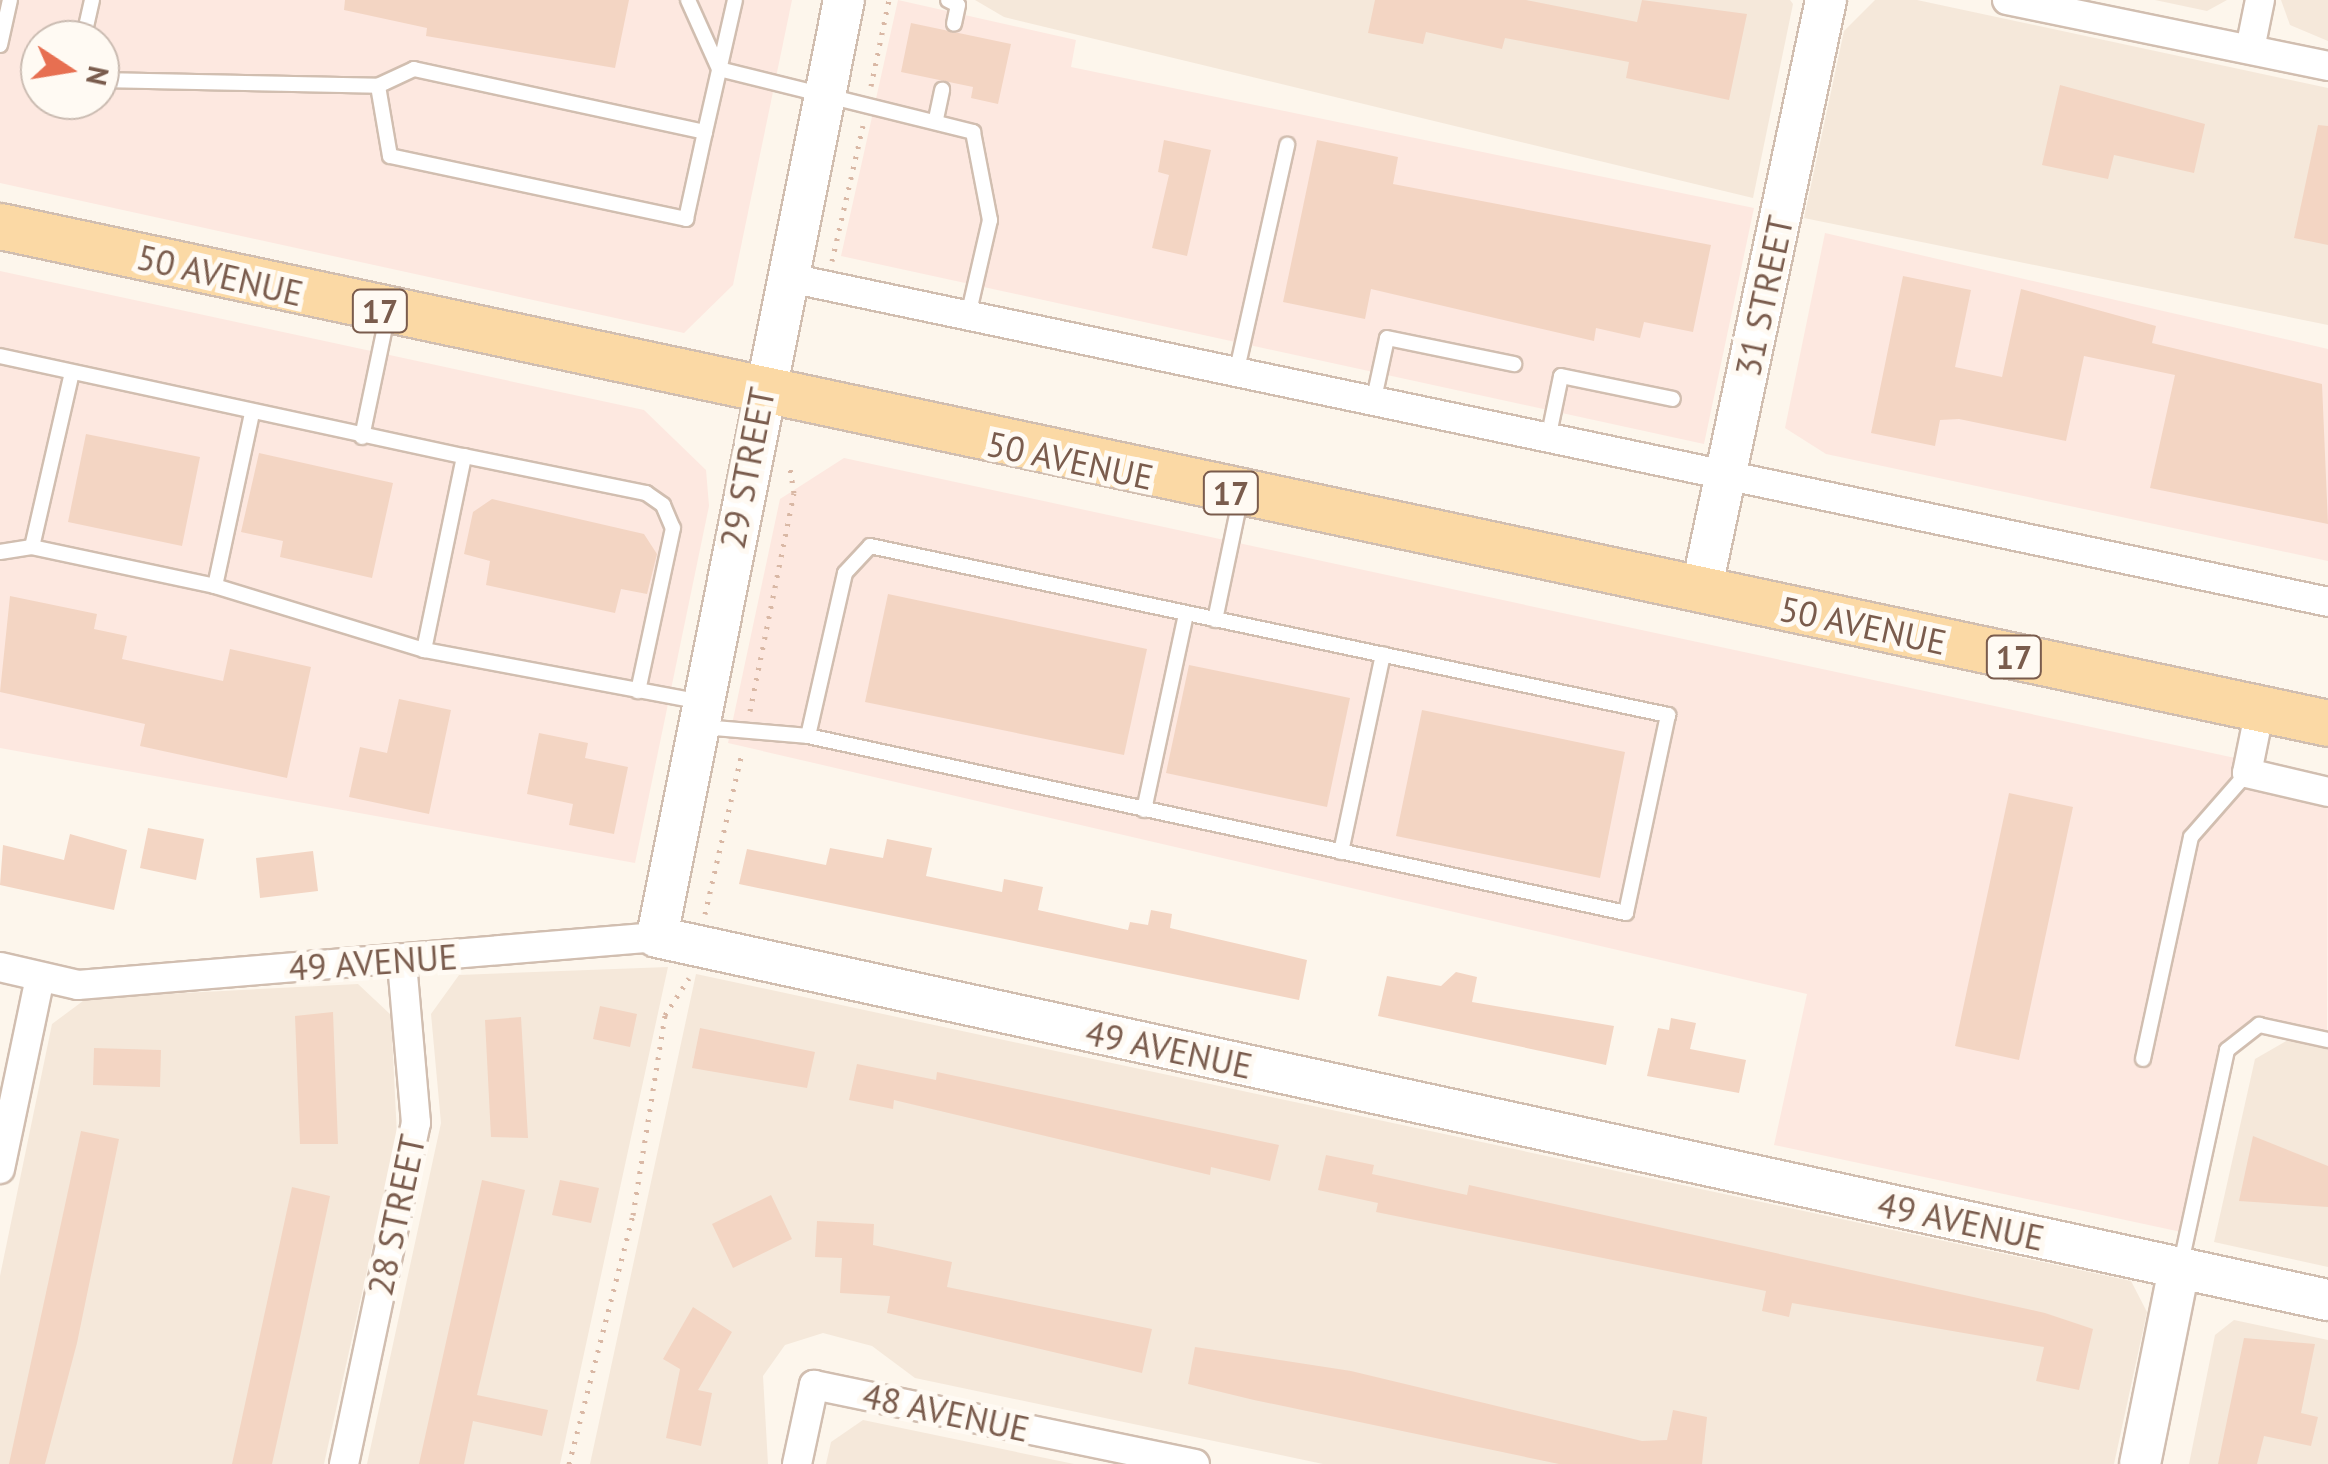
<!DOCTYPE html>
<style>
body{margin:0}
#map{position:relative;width:2328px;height:1464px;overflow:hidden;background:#fdf6ec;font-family:"PT Sans",sans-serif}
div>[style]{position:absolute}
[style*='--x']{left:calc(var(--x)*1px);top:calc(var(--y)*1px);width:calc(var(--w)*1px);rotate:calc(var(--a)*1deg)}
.residential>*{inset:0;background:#f5e8da}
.commercial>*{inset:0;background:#fde8e0}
.building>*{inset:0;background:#f3d5c3}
.path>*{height:5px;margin-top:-2.5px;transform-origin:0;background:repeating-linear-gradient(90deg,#d9b8a5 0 2.5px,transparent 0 10.5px)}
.roads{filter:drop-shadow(2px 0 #d1beb0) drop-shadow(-2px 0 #d1beb0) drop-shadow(0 2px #d1beb0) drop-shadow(0 -2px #d1beb0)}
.lane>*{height:14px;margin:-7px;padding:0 7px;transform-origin:7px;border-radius:7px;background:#fff}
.street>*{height:28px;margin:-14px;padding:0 14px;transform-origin:14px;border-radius:14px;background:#fff}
.secondary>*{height:40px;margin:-20px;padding:0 20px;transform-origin:20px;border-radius:20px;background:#fff}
.primary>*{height:45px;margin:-22.5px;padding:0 22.5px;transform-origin:22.5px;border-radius:22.5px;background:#fbd9a5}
span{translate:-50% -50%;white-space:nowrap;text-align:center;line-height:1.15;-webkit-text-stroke:10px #fffaf3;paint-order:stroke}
.shield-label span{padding:2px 8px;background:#fffaf3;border:2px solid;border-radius:8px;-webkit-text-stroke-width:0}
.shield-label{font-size:32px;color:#7a5c4d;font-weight:700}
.street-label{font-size:35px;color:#7a5c4d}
.north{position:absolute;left:20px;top:20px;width:100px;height:100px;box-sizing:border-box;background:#fffaf3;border:2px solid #cabbb1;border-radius:50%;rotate:102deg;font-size:28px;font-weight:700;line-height:40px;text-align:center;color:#7a5c4d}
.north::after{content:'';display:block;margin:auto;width:35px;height:45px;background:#e76f51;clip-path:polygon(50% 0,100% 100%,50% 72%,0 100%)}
</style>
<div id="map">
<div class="residential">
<i style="clip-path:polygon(975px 0,1790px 0,1793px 4px,1753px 198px,1004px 17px)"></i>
<i style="clip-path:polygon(1875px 0,1917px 0,2328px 88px,2328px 325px,1804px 218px,1844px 31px)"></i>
<i style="clip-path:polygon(2155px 0,2227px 0,2207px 11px)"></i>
<i style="clip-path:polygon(2281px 0,2328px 0,2328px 41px,2290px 25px)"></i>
<i style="clip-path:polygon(668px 967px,560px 1464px,367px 1464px,441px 1123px,431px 1014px,459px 975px)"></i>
<i style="clip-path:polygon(696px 974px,2131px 1281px,2147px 1312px,2114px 1464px,1323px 1464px,915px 1378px,872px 1346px,823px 1333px,785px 1345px,763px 1376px,768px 1464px,590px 1464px)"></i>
<i style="clip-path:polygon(358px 984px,391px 1015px,397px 1136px,324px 1464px,0 1464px,0 1276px,52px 1024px,87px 998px)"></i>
<i style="clip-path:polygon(2288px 1040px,2328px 1047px,2328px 1267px,2214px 1242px,2255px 1059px)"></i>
<i style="clip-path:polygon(2234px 1320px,2328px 1340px,2328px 1464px,2189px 1464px,2215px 1335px)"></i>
<i style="clip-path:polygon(863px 1420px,1074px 1464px,826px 1464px,831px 1442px)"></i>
</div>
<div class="commercial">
<i style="clip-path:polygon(evenodd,0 0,792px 0,733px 285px,684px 333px,0 183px,0 0,40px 40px,100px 40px,100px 100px,40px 100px,40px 40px)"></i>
<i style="clip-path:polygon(898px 0,1076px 40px,1071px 67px,1754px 208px,1704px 444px,841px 256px)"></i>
<i style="clip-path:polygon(1825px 233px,2328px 349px,2328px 561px,1826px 454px,1785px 428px)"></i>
<i style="clip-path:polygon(0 271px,644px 410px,706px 470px,709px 506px,635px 863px,0 748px)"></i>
<i style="clip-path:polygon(844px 458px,2328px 778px,2327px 1035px,2258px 1021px,2225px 1044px,2186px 1233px,1774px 1145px,1807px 994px,728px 743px,780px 499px)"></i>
</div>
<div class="building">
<i style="clip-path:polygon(345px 0,629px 0,615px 68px,426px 36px,427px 28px,344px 10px)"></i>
<i style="clip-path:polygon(1375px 0,1526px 0,1637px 22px,1642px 0,1747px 14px,1729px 100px,1626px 78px,1629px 62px,1505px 38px,1502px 49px,1426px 32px,1423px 44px,1368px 33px)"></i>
<i style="clip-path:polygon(911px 23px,1011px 44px,998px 104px,971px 98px,973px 87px,901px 72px)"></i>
<i style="clip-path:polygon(2060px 85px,2205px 124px,2194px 173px,2114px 155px,2108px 179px,2042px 165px)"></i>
<i style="clip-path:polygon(2318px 125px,2328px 126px,2328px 245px,2294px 238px)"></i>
<i style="clip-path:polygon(1164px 140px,1211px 150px,1187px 256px,1152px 248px,1169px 175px,1158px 172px)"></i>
<i style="clip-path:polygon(1317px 140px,1398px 157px,1393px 184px,1711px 245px,1693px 332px,1644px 322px,1640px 338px,1596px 328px,1594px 341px,1371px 289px,1365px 319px,1283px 302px)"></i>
<i style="clip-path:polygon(1903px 276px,1971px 290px,1955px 367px,2002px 377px,2021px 289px,2156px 326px,2152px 343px,2322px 384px,2328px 524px,2150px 488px,2175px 375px,2084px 356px,2066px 441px,1959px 419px,1940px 420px,1935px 446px,1871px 433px)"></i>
<i style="clip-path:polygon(86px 434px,200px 457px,182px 546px,68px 522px)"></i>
<i style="clip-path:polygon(259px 453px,393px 483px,372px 578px,280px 557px,283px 541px,241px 532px)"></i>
<i style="clip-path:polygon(492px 499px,644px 534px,657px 554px,647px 594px,621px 589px,615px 613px,486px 585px,490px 561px,464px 554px,473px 512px)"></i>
<i style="clip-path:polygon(888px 594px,1147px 649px,1124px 755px,865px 702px)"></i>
<i style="clip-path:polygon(10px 596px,97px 614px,94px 629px,127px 636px,122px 659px,223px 681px,230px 649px,311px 667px,287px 778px,140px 746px,145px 724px,0 692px)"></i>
<i style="clip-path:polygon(1189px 665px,1350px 698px,1327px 807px,1166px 773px)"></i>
<i style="clip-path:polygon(399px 699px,451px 710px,429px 814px,349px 797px,360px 747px,387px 753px)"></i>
<i style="clip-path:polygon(1422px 710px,1625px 752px,1600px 878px,1396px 836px)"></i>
<i style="clip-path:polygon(539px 733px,588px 743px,585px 758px,628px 767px,614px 834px,569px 825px,573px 804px,527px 794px)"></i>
<i style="clip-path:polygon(2009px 793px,2073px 807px,2019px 1060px,1955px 1046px)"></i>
<i style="clip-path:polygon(148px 828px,204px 839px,196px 880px,140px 868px)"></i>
<i style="clip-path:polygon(70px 834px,127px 850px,114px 910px,0 885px,3px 845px,64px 860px)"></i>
<i style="clip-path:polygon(887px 839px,932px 848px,926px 876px,1002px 892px,1004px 879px,1043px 887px,1038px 910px,1128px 930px,1130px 922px,1148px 925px,1151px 910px,1172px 914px,1170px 928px,1307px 960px,1299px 1000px,739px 884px,747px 849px,826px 865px,830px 848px,883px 858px)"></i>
<i style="clip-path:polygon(313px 851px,318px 891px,260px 898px,256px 858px)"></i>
<i style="clip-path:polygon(1456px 972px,1477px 977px,1472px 1002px,1614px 1026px,1606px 1065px,1378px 1016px,1387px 976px,1441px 986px)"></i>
<i style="clip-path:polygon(600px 1006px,637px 1014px,630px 1047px,593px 1039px)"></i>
<i style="clip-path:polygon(333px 1012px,338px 1144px,300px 1144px,295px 1016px)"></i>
<i style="clip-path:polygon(521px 1017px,528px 1138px,491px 1137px,485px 1020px)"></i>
<i style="clip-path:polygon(1671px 1018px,1696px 1023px,1690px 1049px,1746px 1060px,1739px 1093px,1647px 1076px,1658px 1028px,1669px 1030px)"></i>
<i style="clip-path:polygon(700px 1028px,815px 1052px,807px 1088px,692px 1068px)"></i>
<i style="clip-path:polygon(94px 1048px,161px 1050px,160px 1087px,93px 1085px)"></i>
<i style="clip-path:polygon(857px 1064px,936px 1080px,937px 1072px,1279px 1145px,1270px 1181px,1211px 1167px,1210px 1175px,894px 1100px,893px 1109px,849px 1100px)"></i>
<i style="clip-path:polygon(81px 1131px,119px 1139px,77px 1343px,45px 1464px,9px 1464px)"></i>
<i style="clip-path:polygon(2253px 1136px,2328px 1166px,2328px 1207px,2239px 1201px)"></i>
<i style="clip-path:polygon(1326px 1155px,1374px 1165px,1372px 1174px,1467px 1195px,1469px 1185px,2045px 1313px,2093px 1329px,2079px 1390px,2036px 1381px,2044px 1347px,1792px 1303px,1789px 1317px,1762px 1311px,1766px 1291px,1376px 1212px,1378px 1203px,1318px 1190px)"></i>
<i style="clip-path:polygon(482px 1180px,525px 1190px,477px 1395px,548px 1410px,542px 1436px,473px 1421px,464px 1464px,419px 1464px)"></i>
<i style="clip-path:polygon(560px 1180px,599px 1188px,591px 1223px,552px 1215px)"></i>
<i style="clip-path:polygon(292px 1187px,330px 1196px,300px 1337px,272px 1464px,232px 1464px)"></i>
<i style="clip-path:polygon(771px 1195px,792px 1239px,733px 1268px,712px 1224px)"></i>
<i style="clip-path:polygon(817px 1221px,874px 1224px,873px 1245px,952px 1262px,947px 1287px,1152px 1329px,1142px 1373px,887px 1313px,890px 1296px,840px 1293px,842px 1258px,815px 1257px)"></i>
<i style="clip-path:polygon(693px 1307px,732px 1332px,698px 1390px,712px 1393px,701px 1446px,666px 1438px,680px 1369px,663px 1359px)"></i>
<i style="clip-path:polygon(2244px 1338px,2315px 1344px,2301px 1413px,2318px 1417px,2311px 1446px,2264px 1436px,2257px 1464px,2218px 1464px)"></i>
<i style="clip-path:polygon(1195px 1347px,1351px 1371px,1642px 1441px,1667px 1440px,1673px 1410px,1707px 1417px,1702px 1464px,1559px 1464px,1254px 1400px,1188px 1384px)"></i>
</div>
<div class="path">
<i style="--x:871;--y:86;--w:88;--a:-78.2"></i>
<i style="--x:832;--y:261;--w:139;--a:-77.1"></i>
<i style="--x:750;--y:711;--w:222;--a:-78.6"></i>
<i style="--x:794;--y:493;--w:30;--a:-99"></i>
<i style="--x:705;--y:914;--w:166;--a:-77.1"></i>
<i style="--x:569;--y:1464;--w:257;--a:-75.6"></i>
<i style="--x:633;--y:1215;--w:203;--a:-80.9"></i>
<i style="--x:665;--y:1015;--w:44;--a:-57"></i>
</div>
<div class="roads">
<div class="lane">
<i style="--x:688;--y:0;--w:76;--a:65.8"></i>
<i style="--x:719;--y:69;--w:262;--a:13.9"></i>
<i style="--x:973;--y:132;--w:90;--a:79.1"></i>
<i style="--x:990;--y:220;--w:98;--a:102.9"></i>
<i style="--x:948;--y:0;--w:11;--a:27"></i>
<i style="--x:958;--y:5;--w:19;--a:102"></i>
<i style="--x:83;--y:40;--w:41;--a:-77.3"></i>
<i style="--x:0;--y:45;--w:46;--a:-77.5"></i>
<i style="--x:100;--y:80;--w:278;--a:1.2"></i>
<i style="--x:936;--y:119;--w:30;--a:-78"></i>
<i style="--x:705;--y:132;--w:298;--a:-167.8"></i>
<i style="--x:414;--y:69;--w:40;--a:155"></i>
<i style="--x:378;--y:86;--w:71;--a:80.3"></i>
<i style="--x:390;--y:156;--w:303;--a:12"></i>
<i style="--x:686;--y:219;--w:89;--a:-77.7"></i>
<i style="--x:705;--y:132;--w:135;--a:-77.2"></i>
<i style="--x:0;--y:356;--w:475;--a:12.2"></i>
<i style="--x:1236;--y:374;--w:235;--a:-77.4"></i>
<i style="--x:1373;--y:403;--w:66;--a:-77.8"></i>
<i style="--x:1387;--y:338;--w:130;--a:11.6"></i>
<i style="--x:362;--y:437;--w:127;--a:-78.2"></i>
<i style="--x:1548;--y:439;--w:64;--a:-78.3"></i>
<i style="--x:1561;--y:376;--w:114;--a:11.6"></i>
<i style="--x:870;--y:546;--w:816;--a:11.96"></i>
<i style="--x:1668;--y:715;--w:202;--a:102"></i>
<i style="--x:1626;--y:913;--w:837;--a:-167.79"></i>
<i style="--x:808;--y:736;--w:167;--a:-77.2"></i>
<i style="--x:845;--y:573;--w:37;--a:-47"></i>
<i style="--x:32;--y:547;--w:179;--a:-77.1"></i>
<i style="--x:0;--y:552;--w:32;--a:-9"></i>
<i style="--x:32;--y:547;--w:187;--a:12"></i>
<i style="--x:215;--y:586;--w:219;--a:17"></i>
<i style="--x:424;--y:650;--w:282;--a:10.6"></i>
<i style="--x:215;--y:586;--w:176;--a:-77.9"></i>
<i style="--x:1215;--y:620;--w:127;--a:-78.2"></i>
<i style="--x:424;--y:650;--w:198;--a:-78.3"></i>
<i style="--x:464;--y:456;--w:186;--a:11.5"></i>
<i style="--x:646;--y:493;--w:21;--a:35"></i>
<i style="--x:663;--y:505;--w:25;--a:67"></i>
<i style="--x:673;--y:528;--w:167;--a:102.1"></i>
<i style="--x:704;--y:727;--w:104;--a:4.9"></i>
<i style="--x:1144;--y:810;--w:200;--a:-77.9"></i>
<i style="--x:1341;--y:852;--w:202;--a:-78"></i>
<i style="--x:2143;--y:1059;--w:227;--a:-77.8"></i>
<i style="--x:2191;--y:837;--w:85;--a:-48.8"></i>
<i style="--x:2181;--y:1263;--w:218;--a:-77.8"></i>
<i style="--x:2227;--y:1050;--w:41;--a:-38"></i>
<i style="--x:2259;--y:1025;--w:71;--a:12.3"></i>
</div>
<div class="street">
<i style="--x:2007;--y:0;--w:328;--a:11.6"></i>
<i style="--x:2250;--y:49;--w:50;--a:-78.5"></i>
<i style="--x:785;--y:277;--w:1577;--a:11.89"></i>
<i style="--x:2260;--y:709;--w:65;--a:101.5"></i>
<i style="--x:2247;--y:773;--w:83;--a:13.2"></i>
<i style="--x:0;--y:967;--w:80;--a:13"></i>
<i style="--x:78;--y:985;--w:581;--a:-4.74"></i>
<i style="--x:0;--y:1169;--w:196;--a:-78.2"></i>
<i style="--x:344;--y:1464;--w:349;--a:-78.1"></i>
<i style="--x:416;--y:1123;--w:161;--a:-95"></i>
<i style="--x:797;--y:1464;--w:81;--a:-77.9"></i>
<i style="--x:814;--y:1385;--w:389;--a:11.7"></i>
</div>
<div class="secondary">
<i style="--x:844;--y:0;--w:955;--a:101.29"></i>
<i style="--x:657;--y:937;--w:1710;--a:12.26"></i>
<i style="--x:1701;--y:591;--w:604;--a:-78.06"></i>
<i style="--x:2140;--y:1464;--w:200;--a:-78.7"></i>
</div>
<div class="primary">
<i style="--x:0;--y:226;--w:2380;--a:12.05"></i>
</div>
</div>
<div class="shield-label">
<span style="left:380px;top:311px">17</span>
<span style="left:1231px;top:493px">17</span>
<span style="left:2014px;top:657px">17</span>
</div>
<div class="street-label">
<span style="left:220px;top:275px;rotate:13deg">50 AVENUE</span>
<span style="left:1764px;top:296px;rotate:-78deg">31 STREET</span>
<span style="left:1070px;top:460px;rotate:12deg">50 AVENUE</span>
<span style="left:747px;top:468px;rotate:-79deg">29 STREET</span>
<span style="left:1863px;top:625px;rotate:12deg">50 AVENUE</span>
<span style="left:373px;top:962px;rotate:-4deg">49 AVENUE</span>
<span style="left:1169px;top:1049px;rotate:12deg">49 AVENUE</span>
<span style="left:396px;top:1215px;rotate:-78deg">28 STREET</span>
<span style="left:1961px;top:1221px;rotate:12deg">49 AVENUE</span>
<span style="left:946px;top:1412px;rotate:12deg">48 AVENUE</span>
</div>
<div class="north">N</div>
</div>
